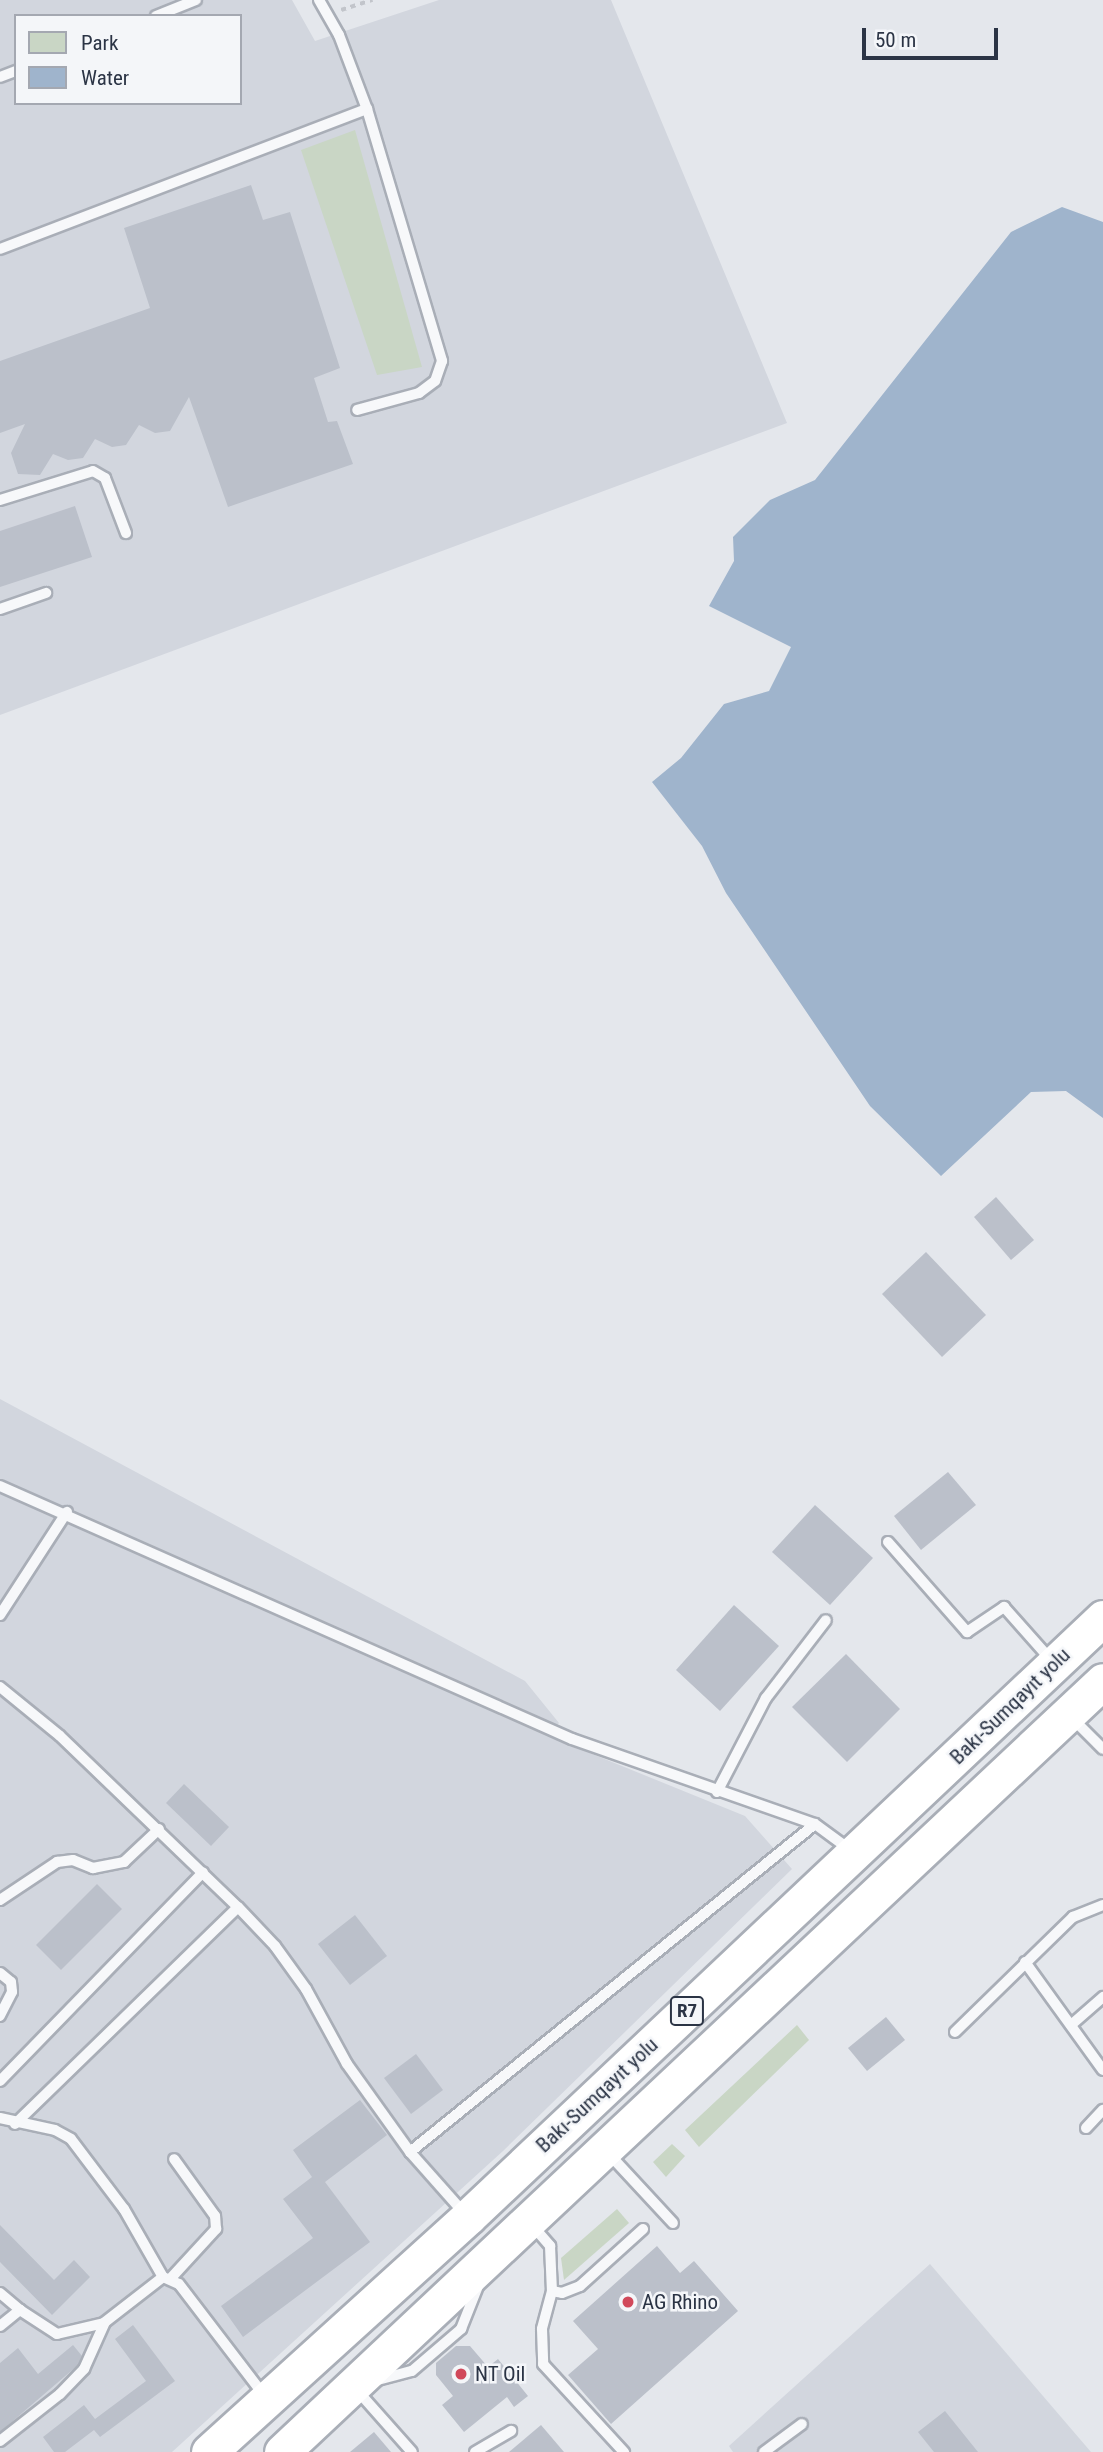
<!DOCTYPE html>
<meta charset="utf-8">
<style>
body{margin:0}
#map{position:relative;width:1103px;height:2452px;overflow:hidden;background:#e4e7ec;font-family:"Roboto Condensed",sans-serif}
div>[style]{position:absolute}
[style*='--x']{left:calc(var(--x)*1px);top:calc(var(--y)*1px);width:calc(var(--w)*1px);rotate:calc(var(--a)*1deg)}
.built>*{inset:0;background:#d2d6de}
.green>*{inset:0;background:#c9d6c5}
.water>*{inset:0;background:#9fb4cc}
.building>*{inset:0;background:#bbc0ca}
.path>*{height:3.5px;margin-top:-1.75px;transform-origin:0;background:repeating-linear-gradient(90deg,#c2c5cb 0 5px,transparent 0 10px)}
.roads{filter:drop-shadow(2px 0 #a9aeb7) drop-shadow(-2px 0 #a9aeb7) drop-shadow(0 2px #a9aeb7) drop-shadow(0 -2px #a9aeb7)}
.lane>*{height:10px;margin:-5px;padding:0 5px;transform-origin:5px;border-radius:5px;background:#f7f8fa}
.highway>*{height:35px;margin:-17.5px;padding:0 17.5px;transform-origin:17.5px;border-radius:17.5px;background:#fff}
.dots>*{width:19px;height:19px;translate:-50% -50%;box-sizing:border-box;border:4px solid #f4f6f9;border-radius:50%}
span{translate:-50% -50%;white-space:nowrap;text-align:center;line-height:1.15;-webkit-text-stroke:5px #f4f6f9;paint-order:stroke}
.shield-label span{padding:2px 5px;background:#f4f6f9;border:2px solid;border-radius:5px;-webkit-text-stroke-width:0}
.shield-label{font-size:19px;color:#2b3445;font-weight:700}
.street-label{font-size:21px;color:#2b3445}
.poi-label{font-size:21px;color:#2b3445}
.left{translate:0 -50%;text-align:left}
.legend{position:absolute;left:14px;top:14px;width:228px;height:91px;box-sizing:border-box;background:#f4f6f9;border:2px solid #a4a8b1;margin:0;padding:9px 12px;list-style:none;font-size:21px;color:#2b3445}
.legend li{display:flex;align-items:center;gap:14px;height:35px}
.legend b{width:35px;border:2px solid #a4a8b1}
.scale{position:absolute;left:862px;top:28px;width:136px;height:32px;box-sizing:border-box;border:4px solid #2b3445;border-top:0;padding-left:9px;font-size:21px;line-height:24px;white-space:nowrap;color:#2b3445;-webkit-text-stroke:5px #f4f6f9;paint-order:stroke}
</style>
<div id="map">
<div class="built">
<i style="clip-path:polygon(evenodd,0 0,292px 0,315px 41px,439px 0,611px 0,787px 423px,0 715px,0 0,16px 16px,240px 16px,240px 103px,16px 103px,16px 16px)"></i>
<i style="clip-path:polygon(0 1399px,525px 1681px,559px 1723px,548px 1736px,745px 1816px,792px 1869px,503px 2151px,172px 2452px,0 2452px)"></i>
<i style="clip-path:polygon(930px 2264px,1091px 2452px,733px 2452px,729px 2446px)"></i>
</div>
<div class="green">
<i style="clip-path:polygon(355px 130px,422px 367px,377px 375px,301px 150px)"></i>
<i style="clip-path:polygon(797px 2025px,809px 2040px,699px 2147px,685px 2130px)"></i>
<i style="clip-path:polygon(672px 2144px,685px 2156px,666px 2177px,653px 2162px)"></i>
<i style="clip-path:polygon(617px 2209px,629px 2223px,564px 2280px,561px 2258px)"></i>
</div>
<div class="water">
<i style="clip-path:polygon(1062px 207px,1103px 222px,1103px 1118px,1066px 1091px,1031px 1092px,941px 1176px,870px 1106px,726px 893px,702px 846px,652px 782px,681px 758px,724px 704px,769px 691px,791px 647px,709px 606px,734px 561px,733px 537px,770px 500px,815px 480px,1011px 232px)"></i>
</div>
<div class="building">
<i style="clip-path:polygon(251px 185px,263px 220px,290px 212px,340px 368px,314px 378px,328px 422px,337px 421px,353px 464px,228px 507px,189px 397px,170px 431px,155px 433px,139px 425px,126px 445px,112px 447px,95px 439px,83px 458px,68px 460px,53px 454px,40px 475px,18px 474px,11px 453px,25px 424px,0 433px,0 361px,150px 308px,124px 228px)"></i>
<i style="clip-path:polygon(75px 506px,92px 557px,0 587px,0 531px)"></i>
<i style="clip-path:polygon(996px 1197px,1034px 1240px,1011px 1260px,974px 1217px)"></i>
<i style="clip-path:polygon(926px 1252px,986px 1315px,942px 1357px,882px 1294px)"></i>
<i style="clip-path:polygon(948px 1472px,976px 1505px,921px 1550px,894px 1516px)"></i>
<i style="clip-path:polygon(815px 1505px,873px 1558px,830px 1605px,772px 1552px)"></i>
<i style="clip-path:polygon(734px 1605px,779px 1646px,720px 1711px,676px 1670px)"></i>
<i style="clip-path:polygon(846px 1654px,900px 1709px,847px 1762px,792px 1707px)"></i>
<i style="clip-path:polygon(184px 1784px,229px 1827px,211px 1846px,166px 1803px)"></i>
<i style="clip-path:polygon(97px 1884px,122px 1909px,61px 1970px,36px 1945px)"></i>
<i style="clip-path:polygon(355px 1915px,387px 1956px,350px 1985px,318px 1944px)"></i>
<i style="clip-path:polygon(886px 2017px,905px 2040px,867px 2071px,848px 2048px)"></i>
<i style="clip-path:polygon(416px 2054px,443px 2090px,411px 2114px,384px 2078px)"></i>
<i style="clip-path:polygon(360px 2100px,387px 2135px,325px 2182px,370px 2242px,243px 2337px,221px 2306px,313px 2238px,283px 2199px,312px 2177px,293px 2150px)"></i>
<i style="clip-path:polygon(0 2225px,54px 2280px,74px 2260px,90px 2277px,52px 2315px,0 2262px)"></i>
<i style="clip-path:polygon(657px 2246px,680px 2273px,694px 2261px,738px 2311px,611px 2424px,568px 2375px,598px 2349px,573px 2321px)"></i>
<i style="clip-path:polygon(133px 2325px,175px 2381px,100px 2437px,94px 2430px,65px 2452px,54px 2452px,43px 2437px,84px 2405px,95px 2419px,146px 2381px,115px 2339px)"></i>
<i style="clip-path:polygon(73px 2345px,82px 2356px,78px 2365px,0 2432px,0 2363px,18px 2348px,38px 2374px)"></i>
<i style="clip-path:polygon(456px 2346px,470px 2346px,488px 2367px,498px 2359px,528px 2396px,514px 2407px,507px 2397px,464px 2432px,442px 2405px,453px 2396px,436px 2375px,436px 2363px)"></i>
<i style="clip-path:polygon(945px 2411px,978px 2452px,934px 2452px,918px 2432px)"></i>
<i style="clip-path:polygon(541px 2425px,564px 2452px,509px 2452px)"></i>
<i style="clip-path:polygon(374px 2432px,391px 2452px,350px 2452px)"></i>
</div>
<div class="path">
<i style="--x:341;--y:10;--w:33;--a:-18"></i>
</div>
<div class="roads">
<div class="lane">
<i style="--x:319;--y:0;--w:40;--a:60.3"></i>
<i style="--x:339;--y:35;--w:79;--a:69.3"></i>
<i style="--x:367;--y:109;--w:263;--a:73.4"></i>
<i style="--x:442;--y:361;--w:21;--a:109"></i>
<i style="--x:435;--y:381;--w:20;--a:143"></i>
<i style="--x:419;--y:393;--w:64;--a:164.7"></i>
<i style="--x:156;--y:16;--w:43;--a:-21.8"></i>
<i style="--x:0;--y:77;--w:17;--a:-21"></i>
<i style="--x:0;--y:249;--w:393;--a:-20.9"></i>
<i style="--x:0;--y:500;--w:97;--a:-17.3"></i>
<i style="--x:93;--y:471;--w:14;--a:30"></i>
<i style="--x:105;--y:478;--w:59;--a:69.1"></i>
<i style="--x:0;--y:609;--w:49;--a:-19.2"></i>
<i style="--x:0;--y:1486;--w:625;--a:23.86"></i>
<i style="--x:572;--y:1739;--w:257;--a:19.3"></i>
<i style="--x:815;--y:1824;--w:42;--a:36.3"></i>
<i style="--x:888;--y:1542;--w:120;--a:48.7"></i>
<i style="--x:967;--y:1632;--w:45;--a:-34"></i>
<i style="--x:1004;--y:1607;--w:72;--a:48.4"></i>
<i style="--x:0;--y:1615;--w:123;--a:-57"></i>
<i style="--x:0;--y:1687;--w:77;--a:39.2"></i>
<i style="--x:60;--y:1736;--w:247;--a:43.9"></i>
<i style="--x:1071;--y:1717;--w:45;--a:45"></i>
<i style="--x:717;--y:1792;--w:106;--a:-62.5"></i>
<i style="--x:766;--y:1698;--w:98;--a:-52.4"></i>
<i style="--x:0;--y:1900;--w:69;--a:-33.7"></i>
<i style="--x:57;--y:1862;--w:16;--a:-7"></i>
<i style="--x:73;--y:1860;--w:22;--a:22"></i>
<i style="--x:93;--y:1868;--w:32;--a:-11"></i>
<i style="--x:124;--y:1862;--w:48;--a:-43.3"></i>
<i style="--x:1025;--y:1962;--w:133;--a:54.2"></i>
<i style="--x:0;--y:1973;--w:14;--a:39"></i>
<i style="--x:11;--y:1982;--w:10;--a:84"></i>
<i style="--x:12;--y:1992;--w:27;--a:117"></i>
<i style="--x:1071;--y:2025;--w:43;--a:-41.2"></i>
<i style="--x:955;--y:2032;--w:165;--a:-44.3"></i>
<i style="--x:1073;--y:1917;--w:32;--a:-22"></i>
<i style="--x:0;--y:2081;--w:291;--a:-45.8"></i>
<i style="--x:0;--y:2118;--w:56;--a:12.3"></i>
<i style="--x:55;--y:2130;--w:18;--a:29"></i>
<i style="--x:71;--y:2139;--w:88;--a:52.9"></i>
<i style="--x:124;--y:2209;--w:78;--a:60.2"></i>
<i style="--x:15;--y:2124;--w:311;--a:-44.2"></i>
<i style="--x:238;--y:1907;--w:54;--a:46.5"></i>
<i style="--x:275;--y:1946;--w:53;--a:54.2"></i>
<i style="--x:306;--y:1989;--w:85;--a:61.3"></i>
<i style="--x:347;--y:2064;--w:108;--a:54.4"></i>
<i style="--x:410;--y:2152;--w:521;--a:-39"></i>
<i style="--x:1086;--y:2128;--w:25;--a:-47"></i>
<i style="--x:410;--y:2152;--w:83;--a:48.4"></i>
<i style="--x:609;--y:2154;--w:94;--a:47.2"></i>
<i style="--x:532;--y:2225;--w:28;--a:49"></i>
<i style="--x:550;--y:2246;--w:45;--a:87.5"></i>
<i style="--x:552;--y:2291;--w:10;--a:11"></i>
<i style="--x:562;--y:2293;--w:19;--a:-21"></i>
<i style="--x:580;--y:2286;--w:85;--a:-42.1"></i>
<i style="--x:171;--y:2278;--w:67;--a:-47.4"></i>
<i style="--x:216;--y:2229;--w:13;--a:-94"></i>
<i style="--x:215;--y:2216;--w:70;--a:-125.7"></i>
<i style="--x:552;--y:2291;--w:39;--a:105"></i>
<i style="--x:542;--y:2329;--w:35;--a:88"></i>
<i style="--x:543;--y:2364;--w:120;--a:47.4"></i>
<i style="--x:0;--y:2293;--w:26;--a:40"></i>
<i style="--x:0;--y:2326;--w:26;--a:-39"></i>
<i style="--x:20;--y:2310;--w:44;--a:33"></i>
<i style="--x:57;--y:2334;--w:48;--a:-13.2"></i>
<i style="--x:374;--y:2381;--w:39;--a:-15"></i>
<i style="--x:412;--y:2371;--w:65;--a:-40.6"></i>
<i style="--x:461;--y:2329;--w:52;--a:-68.4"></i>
<i style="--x:356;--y:2389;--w:84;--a:48.4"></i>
<i style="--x:0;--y:2441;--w:76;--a:-38.1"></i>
<i style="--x:60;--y:2394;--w:35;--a:-46"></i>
<i style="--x:84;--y:2369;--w:51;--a:-65.9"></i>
<i style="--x:105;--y:2322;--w:73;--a:-37.8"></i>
<i style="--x:163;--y:2277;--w:17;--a:24"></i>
<i style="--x:179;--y:2284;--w:140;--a:52.6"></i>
<i style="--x:475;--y:2452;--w:42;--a:-30.3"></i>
<i style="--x:764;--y:2452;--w:47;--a:-36.4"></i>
</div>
<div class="highway">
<i style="--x:209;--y:2452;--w:350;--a:-42.2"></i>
<i style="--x:468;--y:2217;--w:873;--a:-43.33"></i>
<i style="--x:282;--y:2452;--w:1126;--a:-43.2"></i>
</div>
</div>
<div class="dots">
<i style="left:628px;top:2302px;background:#d1495b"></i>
<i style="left:461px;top:2374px;background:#d1495b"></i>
</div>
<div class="shield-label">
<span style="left:687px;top:2011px">R7</span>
</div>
<div class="street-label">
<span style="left:1010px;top:1706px;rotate:-44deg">Bakı-Sumqayıt yolu</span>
<span style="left:597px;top:2095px;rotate:-43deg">Bakı-Sumqayıt yolu</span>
</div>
<div class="poi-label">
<span class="left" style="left:642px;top:2302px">AG Rhino</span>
<span class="left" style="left:475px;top:2374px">NT Oil</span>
</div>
<ul class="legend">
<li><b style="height:19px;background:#c9d6c5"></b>Park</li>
<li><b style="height:19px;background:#9fb4cc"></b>Water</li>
</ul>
<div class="scale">50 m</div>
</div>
